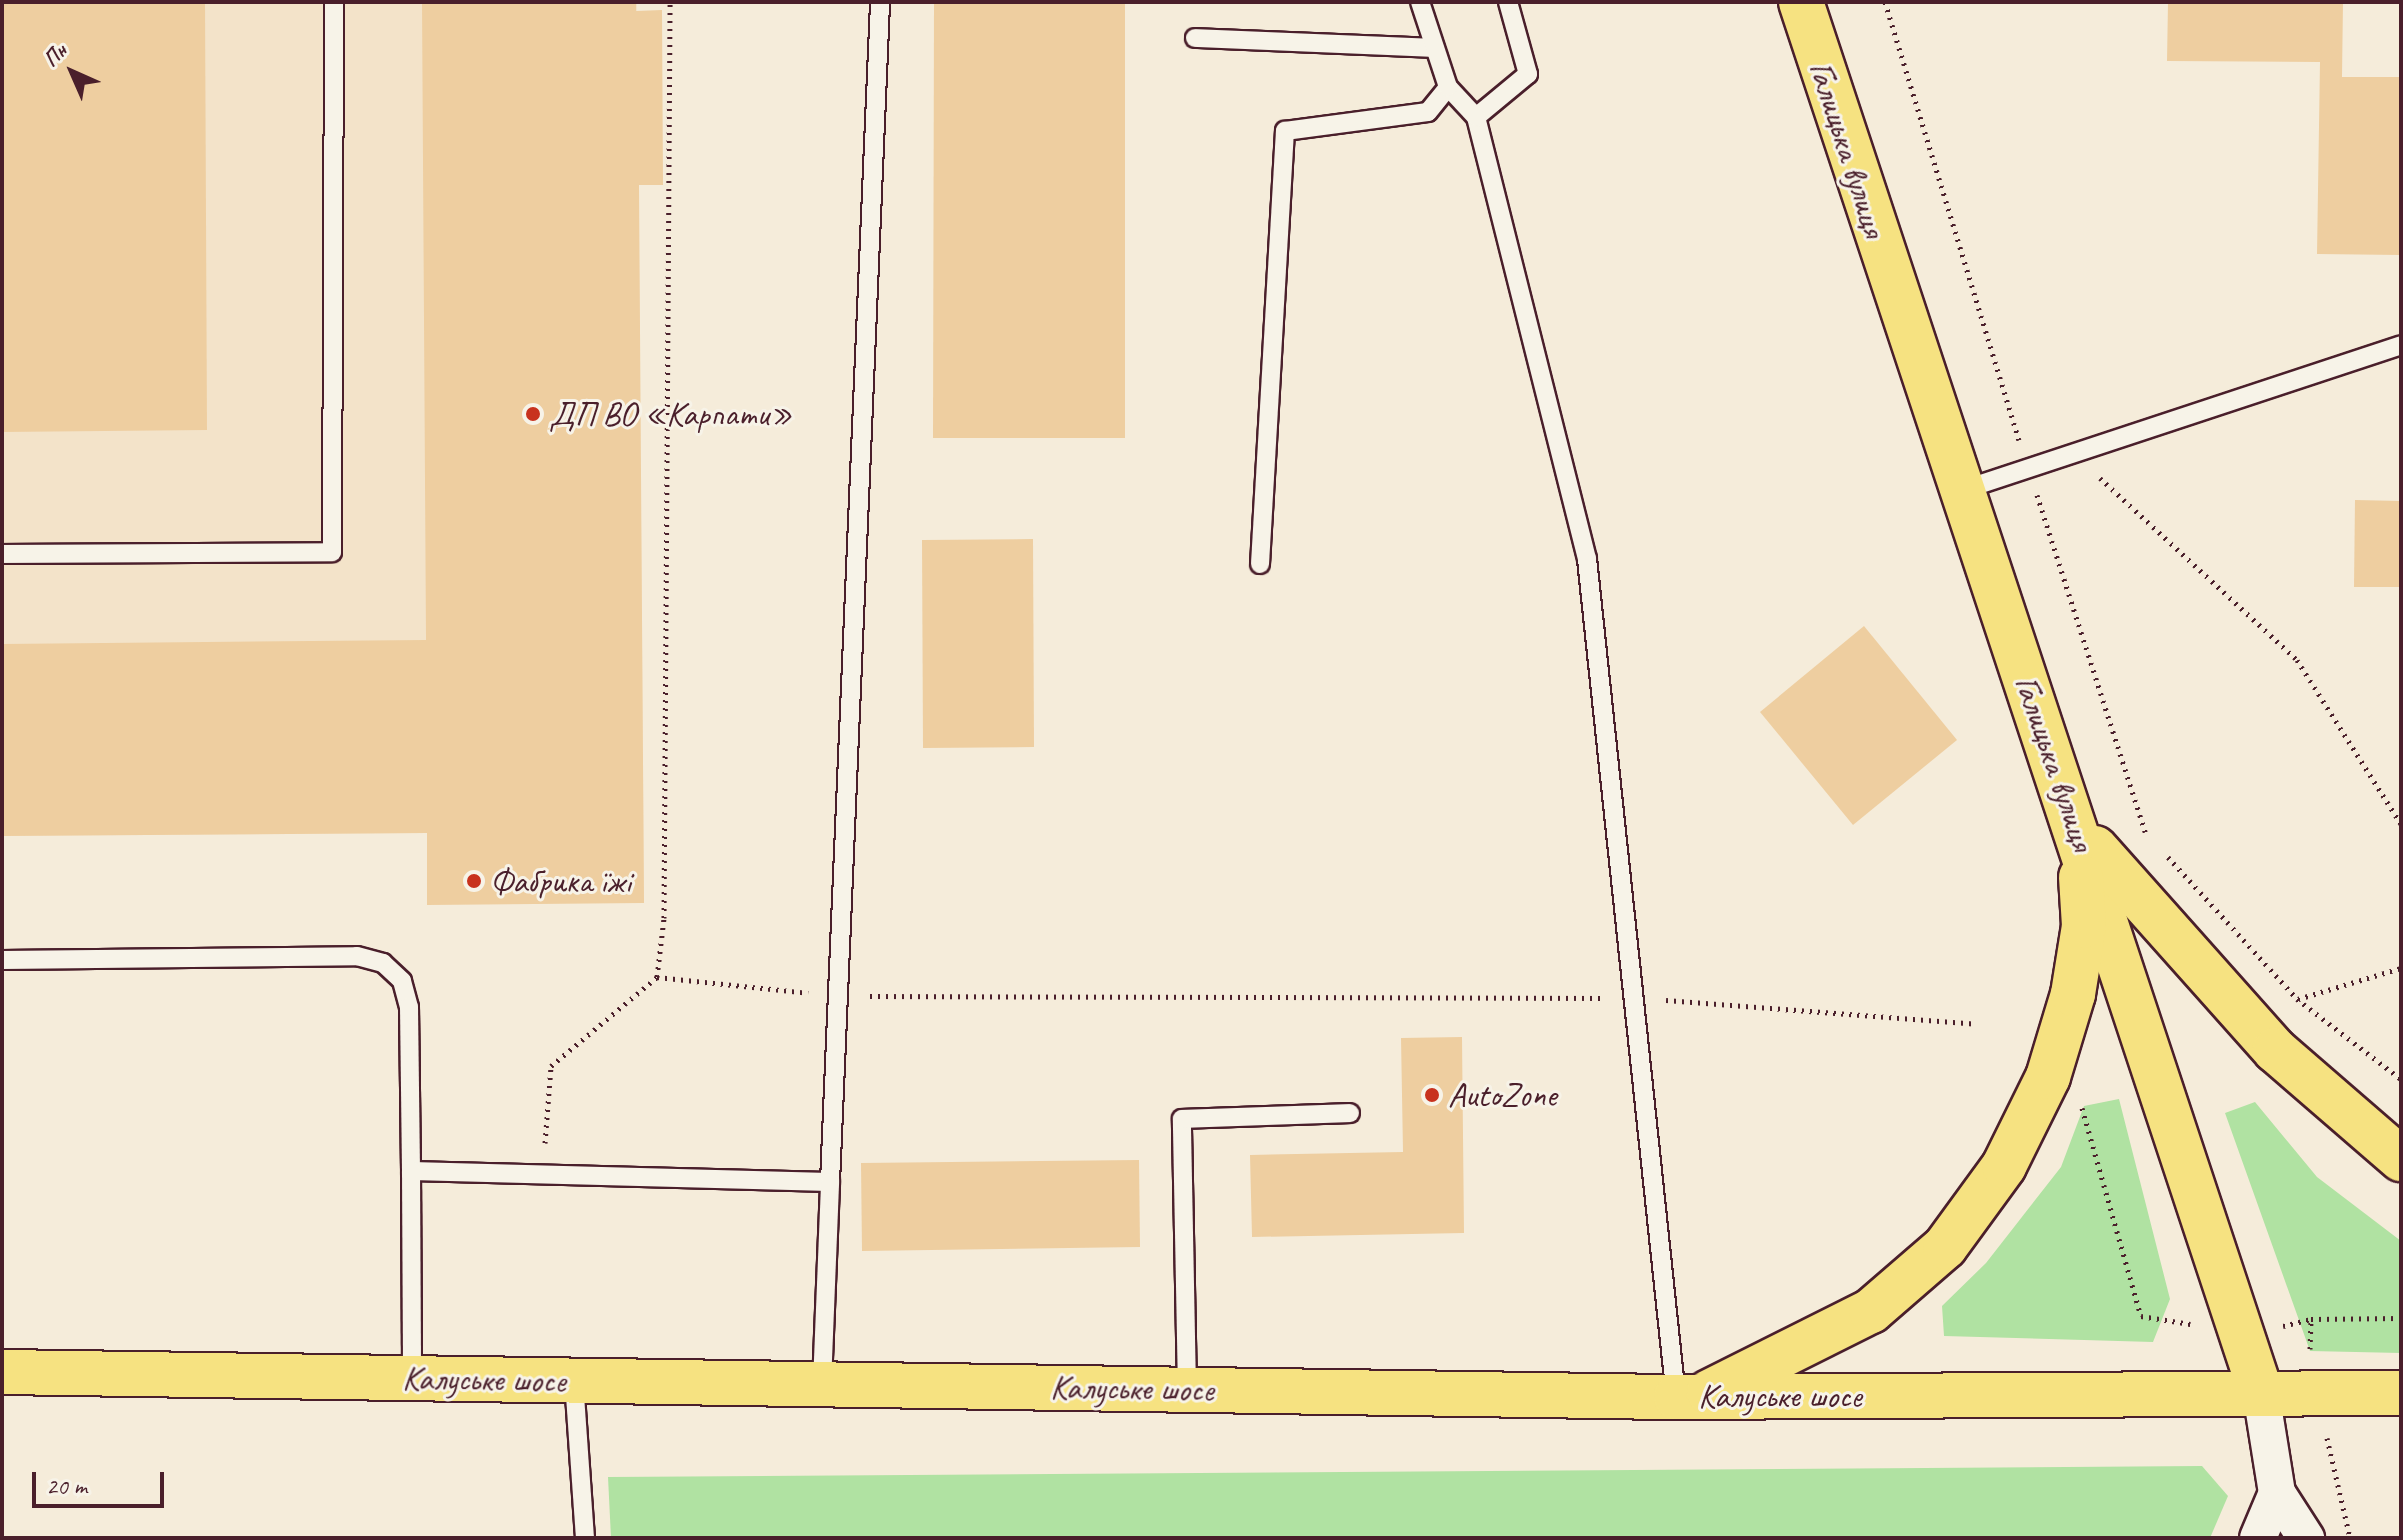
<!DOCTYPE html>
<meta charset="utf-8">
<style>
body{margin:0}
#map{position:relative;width:2403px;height:1540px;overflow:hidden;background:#f5ecda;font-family:Caveat,sans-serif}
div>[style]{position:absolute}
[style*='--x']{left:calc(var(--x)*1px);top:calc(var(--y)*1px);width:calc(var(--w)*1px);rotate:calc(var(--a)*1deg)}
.built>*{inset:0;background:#f3e3c9}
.green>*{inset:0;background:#b0e2a2}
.building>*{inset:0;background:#eecea0}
.path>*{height:5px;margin-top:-2.5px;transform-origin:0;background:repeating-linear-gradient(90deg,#4a1f2b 0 2px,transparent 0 8px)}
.roads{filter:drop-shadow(2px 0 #4a1f2b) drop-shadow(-2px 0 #4a1f2b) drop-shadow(0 2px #4a1f2b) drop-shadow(0 -2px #4a1f2b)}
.lane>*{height:18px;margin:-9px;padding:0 9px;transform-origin:9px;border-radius:9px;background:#f7f3e8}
.street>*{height:36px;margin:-18px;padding:0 18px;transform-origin:18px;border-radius:18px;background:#f7f3e8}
.primary>*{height:44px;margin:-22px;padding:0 22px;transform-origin:22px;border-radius:22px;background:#f6e281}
.dots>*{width:22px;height:22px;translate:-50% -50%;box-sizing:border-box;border:4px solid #f7f3e8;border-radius:50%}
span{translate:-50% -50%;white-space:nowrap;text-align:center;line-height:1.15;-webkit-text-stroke:6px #f7f3e8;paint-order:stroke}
.street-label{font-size:34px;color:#4a1f2b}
.poi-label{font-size:34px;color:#4a1f2b}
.left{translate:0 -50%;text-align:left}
.frame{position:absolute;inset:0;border:4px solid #4a1f2b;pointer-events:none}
.north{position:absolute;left:32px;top:32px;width:80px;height:80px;-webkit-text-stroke:6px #f7f3e8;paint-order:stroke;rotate:315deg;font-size:22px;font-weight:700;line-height:32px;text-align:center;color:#4a1f2b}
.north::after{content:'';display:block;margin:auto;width:28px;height:36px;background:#4a1f2b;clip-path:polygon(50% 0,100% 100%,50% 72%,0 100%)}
.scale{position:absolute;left:32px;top:1472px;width:132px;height:36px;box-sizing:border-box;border:4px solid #4a1f2b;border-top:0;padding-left:10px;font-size:24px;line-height:28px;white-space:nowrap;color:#4a1f2b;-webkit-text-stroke:6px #f7f3e8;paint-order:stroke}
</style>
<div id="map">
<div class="built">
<i style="clip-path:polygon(2px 2px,637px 2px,644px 903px,427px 833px,2px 836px)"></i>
</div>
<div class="green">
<i style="clip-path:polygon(2119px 1099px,2170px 1299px,2153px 1342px,1944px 1336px,1942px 1306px,1986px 1263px,2061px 1167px,2084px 1106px)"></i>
<i style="clip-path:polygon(2255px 1102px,2317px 1177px,2401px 1241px,2401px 1353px,2310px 1351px,2225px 1113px)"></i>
<i style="clip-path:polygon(2202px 1466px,2228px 1496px,2210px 1538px,611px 1538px,608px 1477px)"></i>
</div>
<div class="building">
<i style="clip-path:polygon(2px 2px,205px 2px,207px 430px,2px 432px)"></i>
<i style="clip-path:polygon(422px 2px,636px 2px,636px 11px,662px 10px,663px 185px,639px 185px,644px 903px,427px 905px,427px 833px,2px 836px,2px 644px,426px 640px)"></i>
<i style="clip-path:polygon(934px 2px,1125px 2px,1125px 438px,933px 438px)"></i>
<i style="clip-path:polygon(2168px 2px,2343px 2px,2342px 77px,2401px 77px,2401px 255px,2317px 254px,2320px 62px,2167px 61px)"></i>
<i style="clip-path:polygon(2355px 500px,2401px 501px,2401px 587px,2354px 587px)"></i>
<i style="clip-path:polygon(1033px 539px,1034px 747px,923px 748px,922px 540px)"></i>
<i style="clip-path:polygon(1864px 626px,1957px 740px,1853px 825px,1760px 712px)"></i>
<i style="clip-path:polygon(1462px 1037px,1464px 1233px,1252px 1237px,1250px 1155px,1403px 1152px,1401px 1038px)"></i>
<i style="clip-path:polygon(1139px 1160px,1140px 1247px,862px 1251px,861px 1163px)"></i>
</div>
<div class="path">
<i style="--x:1885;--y:2;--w:458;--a:73"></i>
<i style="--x:2100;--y:478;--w:268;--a:42.7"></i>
<i style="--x:2297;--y:660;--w:194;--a:57.6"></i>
<i style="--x:2037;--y:495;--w:354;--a:72.2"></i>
<i style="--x:2168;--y:857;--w:192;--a:47.7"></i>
<i style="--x:2297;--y:999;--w:131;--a:37.6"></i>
<i style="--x:657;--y:977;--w:152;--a:6"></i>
<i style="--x:870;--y:996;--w:734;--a:0.16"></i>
<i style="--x:2298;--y:999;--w:108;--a:-16.8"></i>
<i style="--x:1666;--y:1000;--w:311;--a:4.4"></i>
<i style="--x:2082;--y:1108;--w:216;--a:74.2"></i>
<i style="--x:2141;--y:1316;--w:50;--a:9.3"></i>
<i style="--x:545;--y:1143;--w:77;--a:-85.5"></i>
<i style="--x:551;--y:1066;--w:138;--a:-40"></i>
<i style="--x:657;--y:977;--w:59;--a:-83.2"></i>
<i style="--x:664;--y:918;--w:916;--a:-89.62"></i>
<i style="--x:2283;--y:1326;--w:29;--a:-14"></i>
<i style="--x:2310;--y:1349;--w:30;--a:-88"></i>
<i style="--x:2311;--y:1319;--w:90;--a:-0.6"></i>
<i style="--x:2327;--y:1438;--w:103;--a:77"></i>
</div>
<div class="roads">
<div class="lane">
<i style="--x:1508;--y:2;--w:75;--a:74.5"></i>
<i style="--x:1528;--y:74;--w:67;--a:140.4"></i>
<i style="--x:1476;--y:117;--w:456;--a:75.9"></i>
<i style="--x:1587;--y:559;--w:843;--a:83.94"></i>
<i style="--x:1195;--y:38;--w:238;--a:2.4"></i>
<i style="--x:1448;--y:87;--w:41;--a:47"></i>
<i style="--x:1963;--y:490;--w:461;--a:-18.3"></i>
<i style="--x:2;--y:554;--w:330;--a:-0.3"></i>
<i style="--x:332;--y:552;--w:550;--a:-89.79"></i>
<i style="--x:1260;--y:564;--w:434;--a:-86.7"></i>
<i style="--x:1285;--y:131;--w:144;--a:-7.6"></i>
<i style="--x:1428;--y:112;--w:32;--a:-51"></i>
<i style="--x:1448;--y:87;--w:89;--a:-108.2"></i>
<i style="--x:2;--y:960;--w:355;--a:-0.6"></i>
<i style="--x:357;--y:956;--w:27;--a:15"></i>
<i style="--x:383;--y:963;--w:26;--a:43"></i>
<i style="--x:402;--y:981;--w:27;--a:75"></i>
<i style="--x:409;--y:1007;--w:164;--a:89.3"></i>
<i style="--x:411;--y:1171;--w:419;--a:1.5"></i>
<i style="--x:830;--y:1182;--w:1181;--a:-87.57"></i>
<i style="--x:411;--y:1171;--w:207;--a:89.7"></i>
<i style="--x:574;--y:1381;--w:157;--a:86"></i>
<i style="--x:822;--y:1384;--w:202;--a:-87.7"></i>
<i style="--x:1187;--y:1389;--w:270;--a:-91.1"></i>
<i style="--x:1182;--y:1119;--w:168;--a:-2"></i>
</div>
<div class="street">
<i style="--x:2261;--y:1393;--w:101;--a:80.9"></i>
<i style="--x:2277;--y:1493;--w:54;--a:57.2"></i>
<i style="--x:2258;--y:1538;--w:49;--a:-67.1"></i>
</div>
<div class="primary">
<i style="--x:1801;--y:2;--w:1465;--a:71.7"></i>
<i style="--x:2095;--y:848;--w:271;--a:48.3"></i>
<i style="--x:2275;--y:1050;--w:167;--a:40.9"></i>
<i style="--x:2;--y:1372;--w:1674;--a:0.86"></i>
<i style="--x:1676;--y:1397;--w:725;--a:-0.32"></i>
<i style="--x:1709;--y:1392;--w:181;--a:-26.6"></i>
<i style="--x:1871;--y:1311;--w:98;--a:-40.9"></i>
<i style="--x:1945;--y:1247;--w:100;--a:-53.9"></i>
<i style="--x:2004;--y:1166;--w:99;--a:-63.7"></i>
<i style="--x:2048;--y:1077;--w:87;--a:-73.2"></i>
<i style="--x:2073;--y:994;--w:69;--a:-80.8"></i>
<i style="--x:2084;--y:926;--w:49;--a:-93.5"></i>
</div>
</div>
<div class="dots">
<i style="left:533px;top:414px;background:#c8321e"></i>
<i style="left:474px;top:881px;background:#c8321e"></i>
<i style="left:1432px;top:1095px;background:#c8321e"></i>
</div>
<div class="street-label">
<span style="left:1848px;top:149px;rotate:72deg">Галицька вулиця</span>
<span style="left:2055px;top:763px;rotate:71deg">Галицька вулиця</span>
<span style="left:484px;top:1379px;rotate:1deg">Калуське шосе</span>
<span style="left:1132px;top:1388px;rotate:1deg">Калуське шосе</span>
<span style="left:1780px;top:1396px">Калуське шосе</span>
</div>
<div class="poi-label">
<span class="left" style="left:549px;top:414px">ДП ВО «Карпати»</span>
<span class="left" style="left:490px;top:881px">Фабрика їжі</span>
<span class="left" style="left:1448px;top:1095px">AutoZone</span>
</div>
<div class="frame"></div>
<div class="north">Пн</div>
<div class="scale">20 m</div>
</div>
